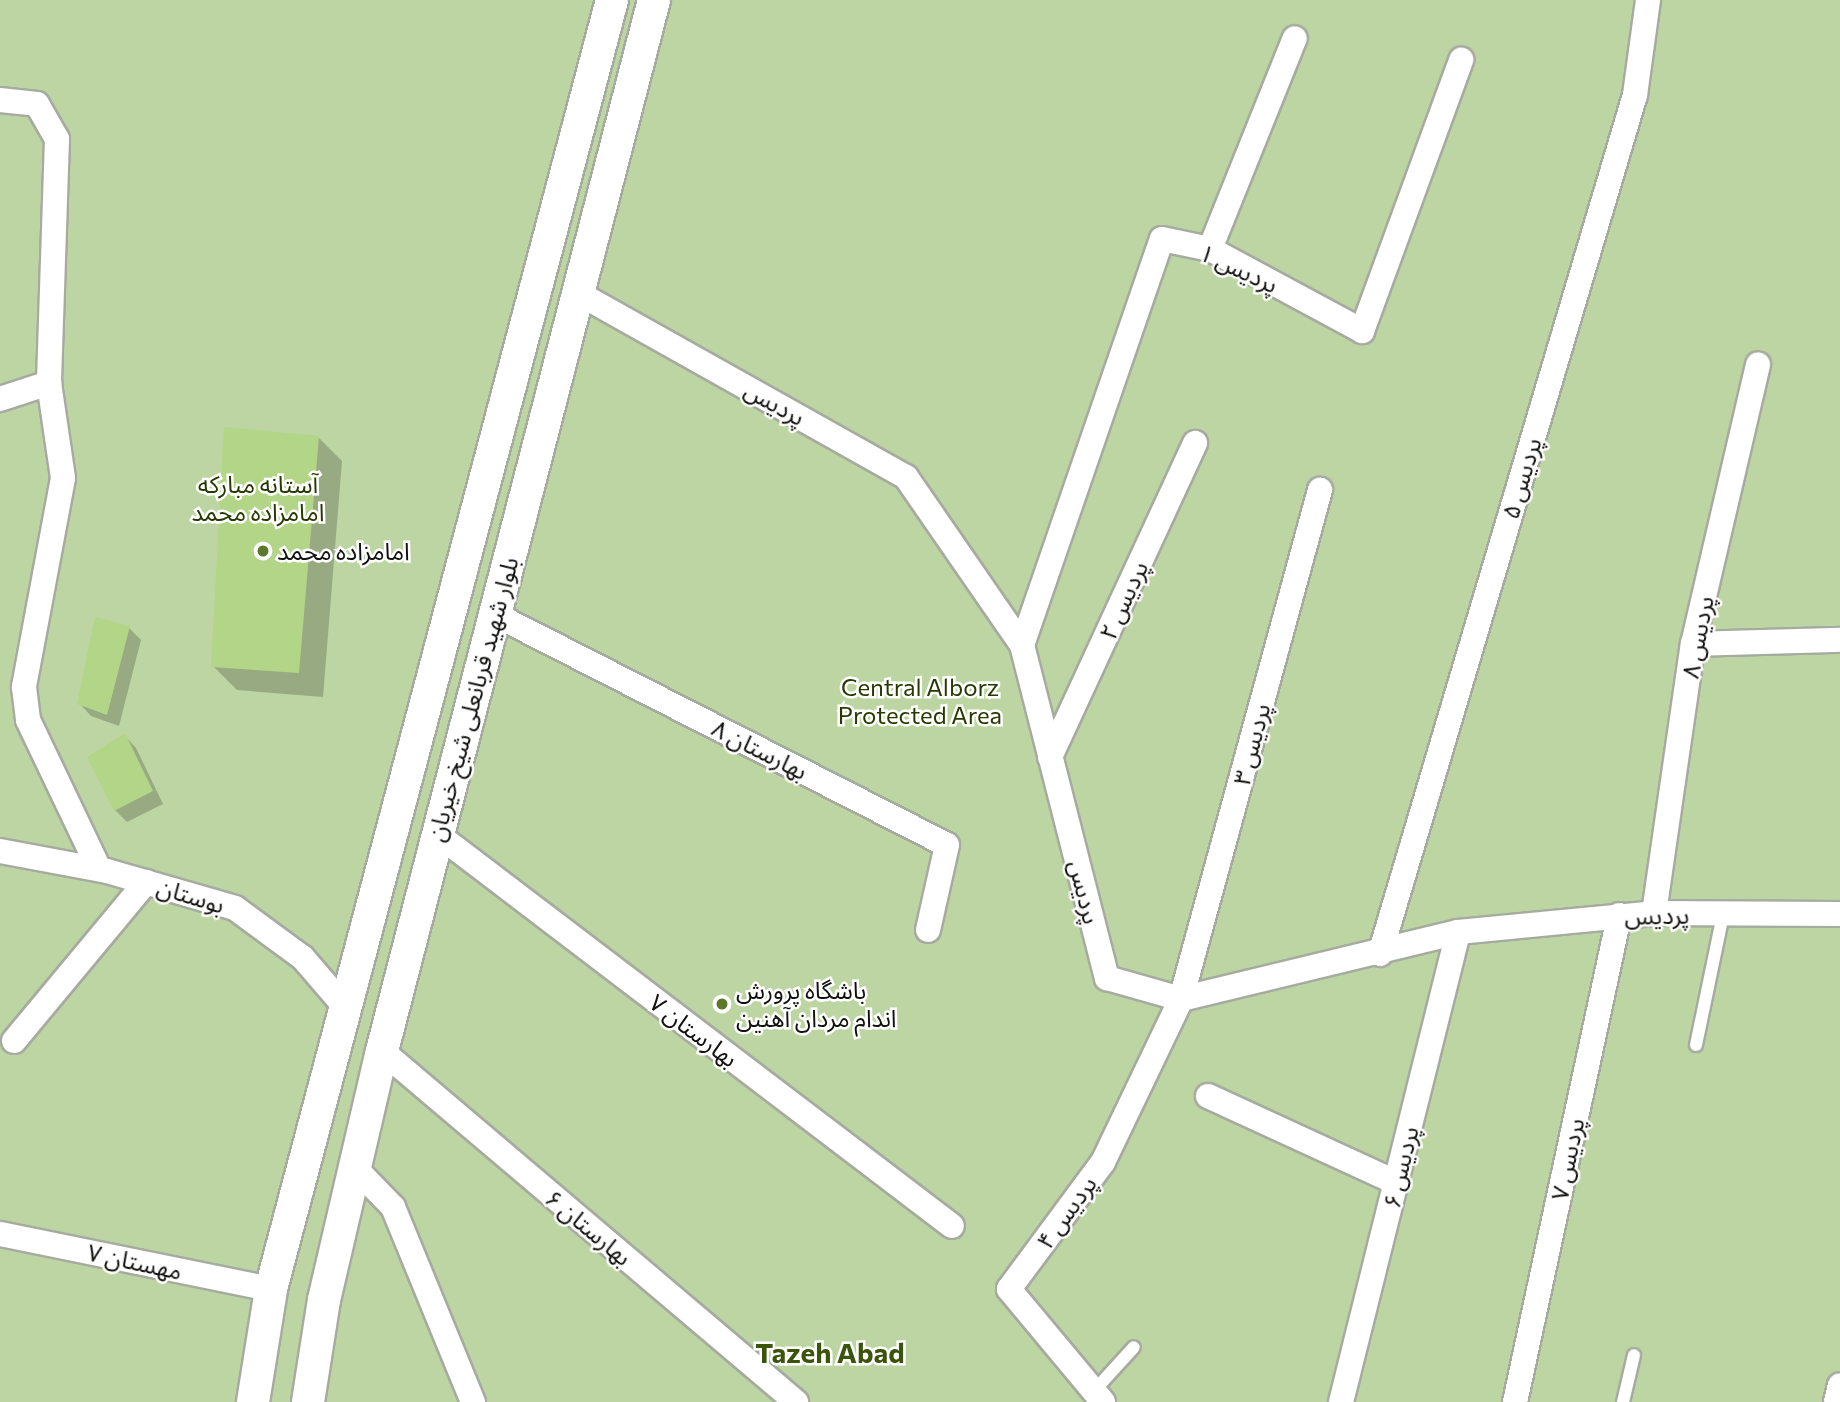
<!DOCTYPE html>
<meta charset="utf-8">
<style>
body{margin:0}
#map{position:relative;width:1840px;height:1402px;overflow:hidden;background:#e9eee3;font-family:Commissioner,"Noto Sans Arabic",sans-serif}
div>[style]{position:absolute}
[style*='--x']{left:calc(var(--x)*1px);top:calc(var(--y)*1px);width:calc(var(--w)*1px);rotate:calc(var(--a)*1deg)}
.green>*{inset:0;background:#bdd5a2}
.shadow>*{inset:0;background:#0003}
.building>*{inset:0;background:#b3d587}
.roads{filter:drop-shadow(2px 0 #a6aba0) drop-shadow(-2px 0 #a6aba0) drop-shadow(0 2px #a6aba0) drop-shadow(0 -2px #a6aba0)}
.service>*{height:12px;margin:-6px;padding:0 6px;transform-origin:6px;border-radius:6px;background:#fff}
.minor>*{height:24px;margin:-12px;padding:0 12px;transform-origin:12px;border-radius:12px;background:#fff}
.tertiary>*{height:32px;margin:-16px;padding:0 16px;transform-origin:16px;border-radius:16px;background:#fff}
.dots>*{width:19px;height:19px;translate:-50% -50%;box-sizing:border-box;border:4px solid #fff;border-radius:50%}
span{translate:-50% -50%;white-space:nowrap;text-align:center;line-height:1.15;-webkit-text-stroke:5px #fff;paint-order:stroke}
.street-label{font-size:24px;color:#11120f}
.park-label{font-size:24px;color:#253900}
.poi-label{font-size:24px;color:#11120f}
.left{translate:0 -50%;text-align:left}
.quarter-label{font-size:28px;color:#3b540c;font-weight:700}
</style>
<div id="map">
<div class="green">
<i style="clip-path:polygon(0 0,1840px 0,1840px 1402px,0 1402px)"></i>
</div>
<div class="shadow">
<i style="clip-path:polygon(318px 437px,342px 461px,323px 697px,237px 690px,213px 666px)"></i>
<i style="clip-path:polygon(129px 628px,141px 640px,119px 726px,91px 716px,79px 703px)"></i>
<i style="clip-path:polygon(125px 736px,136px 748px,163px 804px,127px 822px,115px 810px)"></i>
</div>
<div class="building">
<i style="clip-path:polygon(224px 427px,319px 436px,299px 673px,211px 667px)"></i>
<i style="clip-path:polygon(95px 617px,130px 626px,107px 715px,77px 704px)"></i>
<i style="clip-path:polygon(125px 733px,153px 791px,114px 811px,87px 757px)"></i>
</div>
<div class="roads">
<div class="service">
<i style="--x:1696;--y:1045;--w:133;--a:-78.3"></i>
<i style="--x:1094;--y:1391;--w:59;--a:-47.7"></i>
<i style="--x:1623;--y:1402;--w:48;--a:-76.8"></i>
</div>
<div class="minor">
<i style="--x:0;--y:100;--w:37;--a:6"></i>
<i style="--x:37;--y:104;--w:40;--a:60.3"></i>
<i style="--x:57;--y:139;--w:244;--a:91.9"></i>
<i style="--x:49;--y:383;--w:96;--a:81.6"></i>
<i style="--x:63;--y:478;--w:213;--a:100.6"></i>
<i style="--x:24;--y:687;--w:33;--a:83"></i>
<i style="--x:28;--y:720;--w:165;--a:64.5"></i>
<i style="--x:1210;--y:249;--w:227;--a:-68.1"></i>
<i style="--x:578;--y:293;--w:376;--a:29.3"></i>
<i style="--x:906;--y:477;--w:204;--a:55.4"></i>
<i style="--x:1022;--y:645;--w:344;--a:75.7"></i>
<i style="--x:1107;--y:978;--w:77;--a:15.8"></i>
<i style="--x:1181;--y:999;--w:285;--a:-13.6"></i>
<i style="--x:1458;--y:932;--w:197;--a:-5.5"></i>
<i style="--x:1654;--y:913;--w:186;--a:0.3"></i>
<i style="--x:0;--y:399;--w:52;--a:-18.1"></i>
<i style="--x:494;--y:614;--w:508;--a:27.02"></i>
<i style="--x:947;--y:845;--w:87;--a:102.6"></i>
<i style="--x:1693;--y:644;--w:147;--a:-1.6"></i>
<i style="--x:1022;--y:645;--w:429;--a:-71"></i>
<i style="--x:1162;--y:239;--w:49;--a:11.8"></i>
<i style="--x:1210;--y:249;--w:173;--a:28.3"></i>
<i style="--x:1362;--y:331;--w:289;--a:-69.9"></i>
<i style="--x:1050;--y:757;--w:346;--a:-65.2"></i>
<i style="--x:437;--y:834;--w:647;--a:37.28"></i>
<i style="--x:0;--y:851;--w:109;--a:10.6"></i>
<i style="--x:107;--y:871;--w:133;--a:16.1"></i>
<i style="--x:235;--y:908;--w:84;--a:36.3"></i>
<i style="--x:303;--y:958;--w:66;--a:49.3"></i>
<i style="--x:1654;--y:913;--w:272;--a:-81.8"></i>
<i style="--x:1693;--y:644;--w:287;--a:-76.9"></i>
<i style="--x:1380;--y:954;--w:896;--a:-73.47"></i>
<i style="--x:1635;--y:95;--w:96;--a:-82.2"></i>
<i style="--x:14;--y:1041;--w:207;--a:-50.3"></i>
<i style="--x:382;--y:1051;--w:543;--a:40.29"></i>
<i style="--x:1208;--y:1096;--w:208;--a:24.7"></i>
<i style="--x:354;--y:1167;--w:56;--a:45.7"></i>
<i style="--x:393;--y:1207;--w:211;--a:67.7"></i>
<i style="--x:0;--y:1234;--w:277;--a:11.5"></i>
<i style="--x:1103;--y:1402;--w:147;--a:-129.8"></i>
<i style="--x:1009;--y:1289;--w:158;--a:-53.5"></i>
<i style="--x:1103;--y:1162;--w:181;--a:-64.4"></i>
<i style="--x:1181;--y:999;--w:528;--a:-74.73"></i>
<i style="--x:1341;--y:1402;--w:484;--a:-76"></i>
<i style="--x:1515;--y:1402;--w:498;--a:-77.9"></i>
<i style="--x:1836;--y:1402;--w:17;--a:-77"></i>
</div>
<div class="tertiary">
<i style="--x:253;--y:1402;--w:114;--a:-80.9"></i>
<i style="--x:271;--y:1289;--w:1333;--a:-75.18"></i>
<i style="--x:308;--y:1402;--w:103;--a:-81.1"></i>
<i style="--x:324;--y:1300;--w:256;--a:-76.9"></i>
<i style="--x:382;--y:1051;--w:1086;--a:-75.49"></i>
</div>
</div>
<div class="dots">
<i style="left:263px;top:551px;background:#5b782d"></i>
<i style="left:722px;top:1004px;background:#5b782d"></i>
</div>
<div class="street-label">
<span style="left:1239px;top:268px;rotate:25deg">پردیس ۱</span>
<span style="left:775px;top:403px;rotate:29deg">پردیس</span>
<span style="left:1521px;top:478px;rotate:-73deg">پردیس ۵</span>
<span style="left:1123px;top:600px;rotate:-65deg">پردیس ۲</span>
<span style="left:1697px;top:637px;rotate:-79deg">پردیس ۸</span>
<span style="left:472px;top:699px;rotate:-75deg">بلوار شهید قربانعلی شیخ خیریان</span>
<span style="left:1251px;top:744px;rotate:-75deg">پردیس ۳</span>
<span style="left:760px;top:749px;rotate:27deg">بهارستان ۸</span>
<span style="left:1085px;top:892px;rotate:76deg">پردیس</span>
<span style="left:191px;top:895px;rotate:17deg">بوستان</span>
<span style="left:1657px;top:915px;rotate:-1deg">پردیس</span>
<span style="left:694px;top:1030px;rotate:37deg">بهارستان ۷</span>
<span style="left:1567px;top:1159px;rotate:-78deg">پردیس ۷</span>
<span style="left:1400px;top:1167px;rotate:-76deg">پردیس ۶</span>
<span style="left:1066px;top:1212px;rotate:-54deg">پردیس ۴</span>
<span style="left:589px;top:1227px;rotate:40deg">بهارستان ۶</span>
<span style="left:135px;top:1261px;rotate:12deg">مهستان ۷</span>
</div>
<div class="park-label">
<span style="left:258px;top:498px">آستانه مبارکه<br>امامزاده محمد</span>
<span style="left:920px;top:701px">Central Alborz<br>Protected Area</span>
</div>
<div class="poi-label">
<span class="left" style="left:277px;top:551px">امامزاده محمد</span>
<span class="left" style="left:736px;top:1004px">باشگاه پرورش<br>اندام مردان آهنین</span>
</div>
<div class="quarter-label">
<span style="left:830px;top:1352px">Tazeh Abad</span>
</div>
</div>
